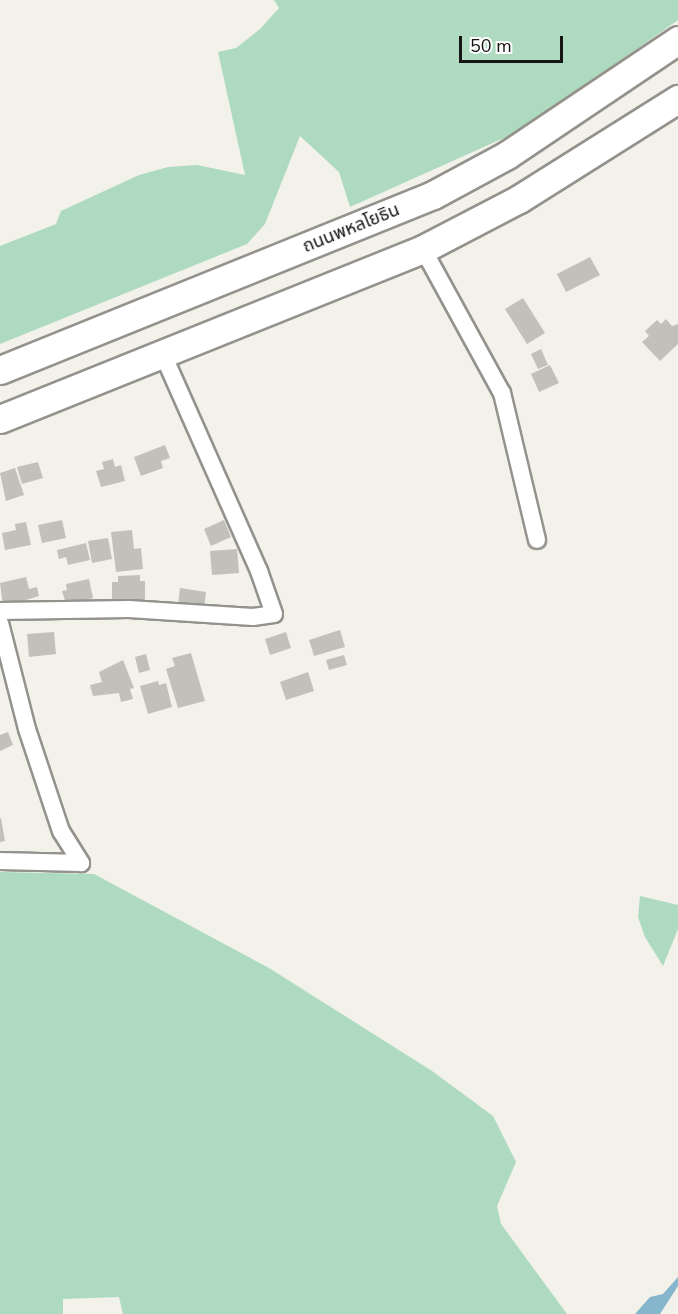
<!DOCTYPE html>
<meta charset="utf-8">
<style>
body{margin:0}
#map{position:relative;width:678px;height:1314px;overflow:hidden;background:#f2f1ea;font-family:"Nunito Sans","Noto Sans Thai",sans-serif}
div>[style]{position:absolute}
[style*='--x']{left:calc(var(--x)*1px);top:calc(var(--y)*1px);width:calc(var(--w)*1px);rotate:calc(var(--a)*1deg)}
.green>*{inset:0;background:#aedbbf}
.water>*{inset:0;background:#85b6cc}
.building>*{inset:0;background:#c2c0ba}
.roads{filter:drop-shadow(2px 0 #94928c) drop-shadow(-2px 0 #94928c) drop-shadow(0 2px #94928c) drop-shadow(0 -2px #94928c)}
.minor>*{height:16px;margin:-8px;padding:0 8px;transform-origin:8px;border-radius:8px;background:#fff}
.trunk>*{height:27px;margin:-13.5px;padding:0 13.5px;transform-origin:13.5px;border-radius:13.5px;background:#fff}
span{translate:-50% -50%;white-space:nowrap;text-align:center;line-height:1.15;-webkit-text-stroke:6px #fff;paint-order:stroke}
.street-label{font-size:18px;color:#161513}
.scale{position:absolute;left:459px;top:36px;width:104px;height:27px;box-sizing:border-box;border:3px solid #161513;border-top:0;padding-left:8px;font-size:18px;line-height:21px;white-space:nowrap;color:#161513;-webkit-text-stroke:4px #fff;paint-order:stroke}
</style>
<div id="map">
<div class="green">
<i style="clip-path:polygon(274px 0,678px 0,678px 20px,522px 130px,350px 207px,339px 172px,300px 136px,265px 224px,247px 244px,0 344px,0 246px,56px 224px,61px 211px,139px 175px,168px 167px,197px 165px,245px 175px,218px 52px,236px 48px,260px 29px,279px 8px)"></i>
<i style="clip-path:polygon(0 872px,94px 874px,269px 968px,432px 1071px,493px 1116px,516px 1162px,497px 1206px,501px 1224px,567px 1314px,123px 1314px,119px 1297px,63px 1299px,63px 1314px,0 1314px)"></i>
<i style="clip-path:polygon(640px 896px,678px 905px,678px 929px,663px 966px,645px 937px,638px 917px)"></i>
</div>
<div class="water">
<i style="clip-path:polygon(678px 1277px,678px 1286px,660px 1314px,635px 1314px,650px 1297px,663px 1294px)"></i>
</div>
<div class="building">
<i style="clip-path:polygon(590px 257px,600px 275px,566px 292px,557px 274px)"></i>
<i style="clip-path:polygon(523px 298px,545px 333px,527px 344px,505px 309px)"></i>
<i style="clip-path:polygon(666px 319px,672px 326px,678px 324px,678px 344px,660px 361px,642px 342px,649px 336px,645px 331px,657px 320px,661px 324px)"></i>
<i style="clip-path:polygon(541px 349px,548px 365px,538px 369px,531px 354px)"></i>
<i style="clip-path:polygon(550px 365px,559px 383px,539px 392px,531px 374px)"></i>
<i style="clip-path:polygon(165px 445px,170px 458px,161px 461px,163px 468px,141px 476px,134px 457px)"></i>
<i style="clip-path:polygon(113px 459px,115px 467px,121px 465px,125px 481px,101px 487px,96px 471px,104px 469px,102px 462px)"></i>
<i style="clip-path:polygon(38px 462px,43px 478px,22px 484px,17px 467px)"></i>
<i style="clip-path:polygon(15px 468px,24px 495px,6px 501px,0 473px)"></i>
<i style="clip-path:polygon(62px 520px,66px 538px,42px 543px,38px 525px)"></i>
<i style="clip-path:polygon(224px 520px,231px 537px,211px 546px,204px 529px)"></i>
<i style="clip-path:polygon(26px 522px,31px 545px,5px 550px,2px 533px,16px 530px,15px 524px)"></i>
<i style="clip-path:polygon(132px 530px,134px 549px,141px 548px,143px 569px,116px 572px,111px 532px)"></i>
<i style="clip-path:polygon(108px 538px,112px 559px,92px 563px,88px 541px)"></i>
<i style="clip-path:polygon(86px 543px,90px 560px,68px 565px,66px 557px,59px 559px,57px 550px)"></i>
<i style="clip-path:polygon(237px 549px,239px 573px,212px 575px,210px 551px)"></i>
<i style="clip-path:polygon(140px 575px,140px 581px,145px 581px,145px 602px,112px 603px,112px 582px,118px 582px,118px 576px)"></i>
<i style="clip-path:polygon(26px 577px,29px 589px,37px 587px,39px 596px,3px 607px,0 583px)"></i>
<i style="clip-path:polygon(89px 579px,93px 598px,66px 604px,62px 591px,67px 590px,66px 584px)"></i>
<i style="clip-path:polygon(180px 588px,206px 592px,204px 608px,178px 605px)"></i>
<i style="clip-path:polygon(340px 630px,345px 647px,314px 656px,309px 640px)"></i>
<i style="clip-path:polygon(54px 632px,56px 654px,29px 657px,27px 634px)"></i>
<i style="clip-path:polygon(286px 632px,291px 648px,270px 655px,265px 639px)"></i>
<i style="clip-path:polygon(191px 653px,205px 701px,178px 708px,166px 669px,175px 666px,172px 658px)"></i>
<i style="clip-path:polygon(146px 654px,150px 670px,139px 673px,135px 657px)"></i>
<i style="clip-path:polygon(344px 655px,347px 665px,329px 670px,326px 660px)"></i>
<i style="clip-path:polygon(123px 660px,134px 688px,130px 689px,133px 699px,121px 702px,119px 693px,93px 696px,90px 685px,102px 682px,99px 672px)"></i>
<i style="clip-path:polygon(308px 672px,314px 691px,286px 700px,280px 682px)"></i>
<i style="clip-path:polygon(158px 681px,159px 685px,166px 683px,172px 707px,148px 714px,140px 686px)"></i>
<i style="clip-path:polygon(8px 732px,13px 745px,0 751px,0 735px)"></i>
<i style="clip-path:polygon(1px 818px,5px 841px,0 842px,0 819px)"></i>
</div>
<div class="roads">
<div class="minor">
<i style="--x:423;--y:249;--w:164;--a:61.3"></i>
<i style="--x:502;--y:393;--w:151;--a:76.6"></i>
<i style="--x:0;--y:611;--w:129;--a:-0.9"></i>
<i style="--x:129;--y:609;--w:124;--a:3.7"></i>
<i style="--x:253;--y:617;--w:21;--a:-8"></i>
<i style="--x:274;--y:614;--w:46;--a:-109.2"></i>
<i style="--x:259;--y:571;--w:240;--a:-113.9"></i>
<i style="--x:0;--y:623;--w:109;--a:75.7"></i>
<i style="--x:27;--y:729;--w:108;--a:71.6"></i>
<i style="--x:61;--y:831;--w:38;--a:58"></i>
<i style="--x:0;--y:861;--w:81;--a:1.4"></i>
</div>
<div class="trunk">
<i style="--x:0;--y:370;--w:467;--a:-22"></i>
<i style="--x:433;--y:195;--w:84;--a:-28.4"></i>
<i style="--x:507;--y:155;--w:206;--a:-33.9"></i>
<i style="--x:0;--y:419;--w:456;--a:-21.9"></i>
<i style="--x:423;--y:249;--w:108;--a:-27.5"></i>
<i style="--x:519;--y:199;--w:188;--a:-32.2"></i>
</div>
</div>
<div class="street-label">
<span style="left:351px;top:228px;rotate:-22deg">ถนนพหลโยธิน</span>
</div>
<div class="scale">50 m</div>
</div>
